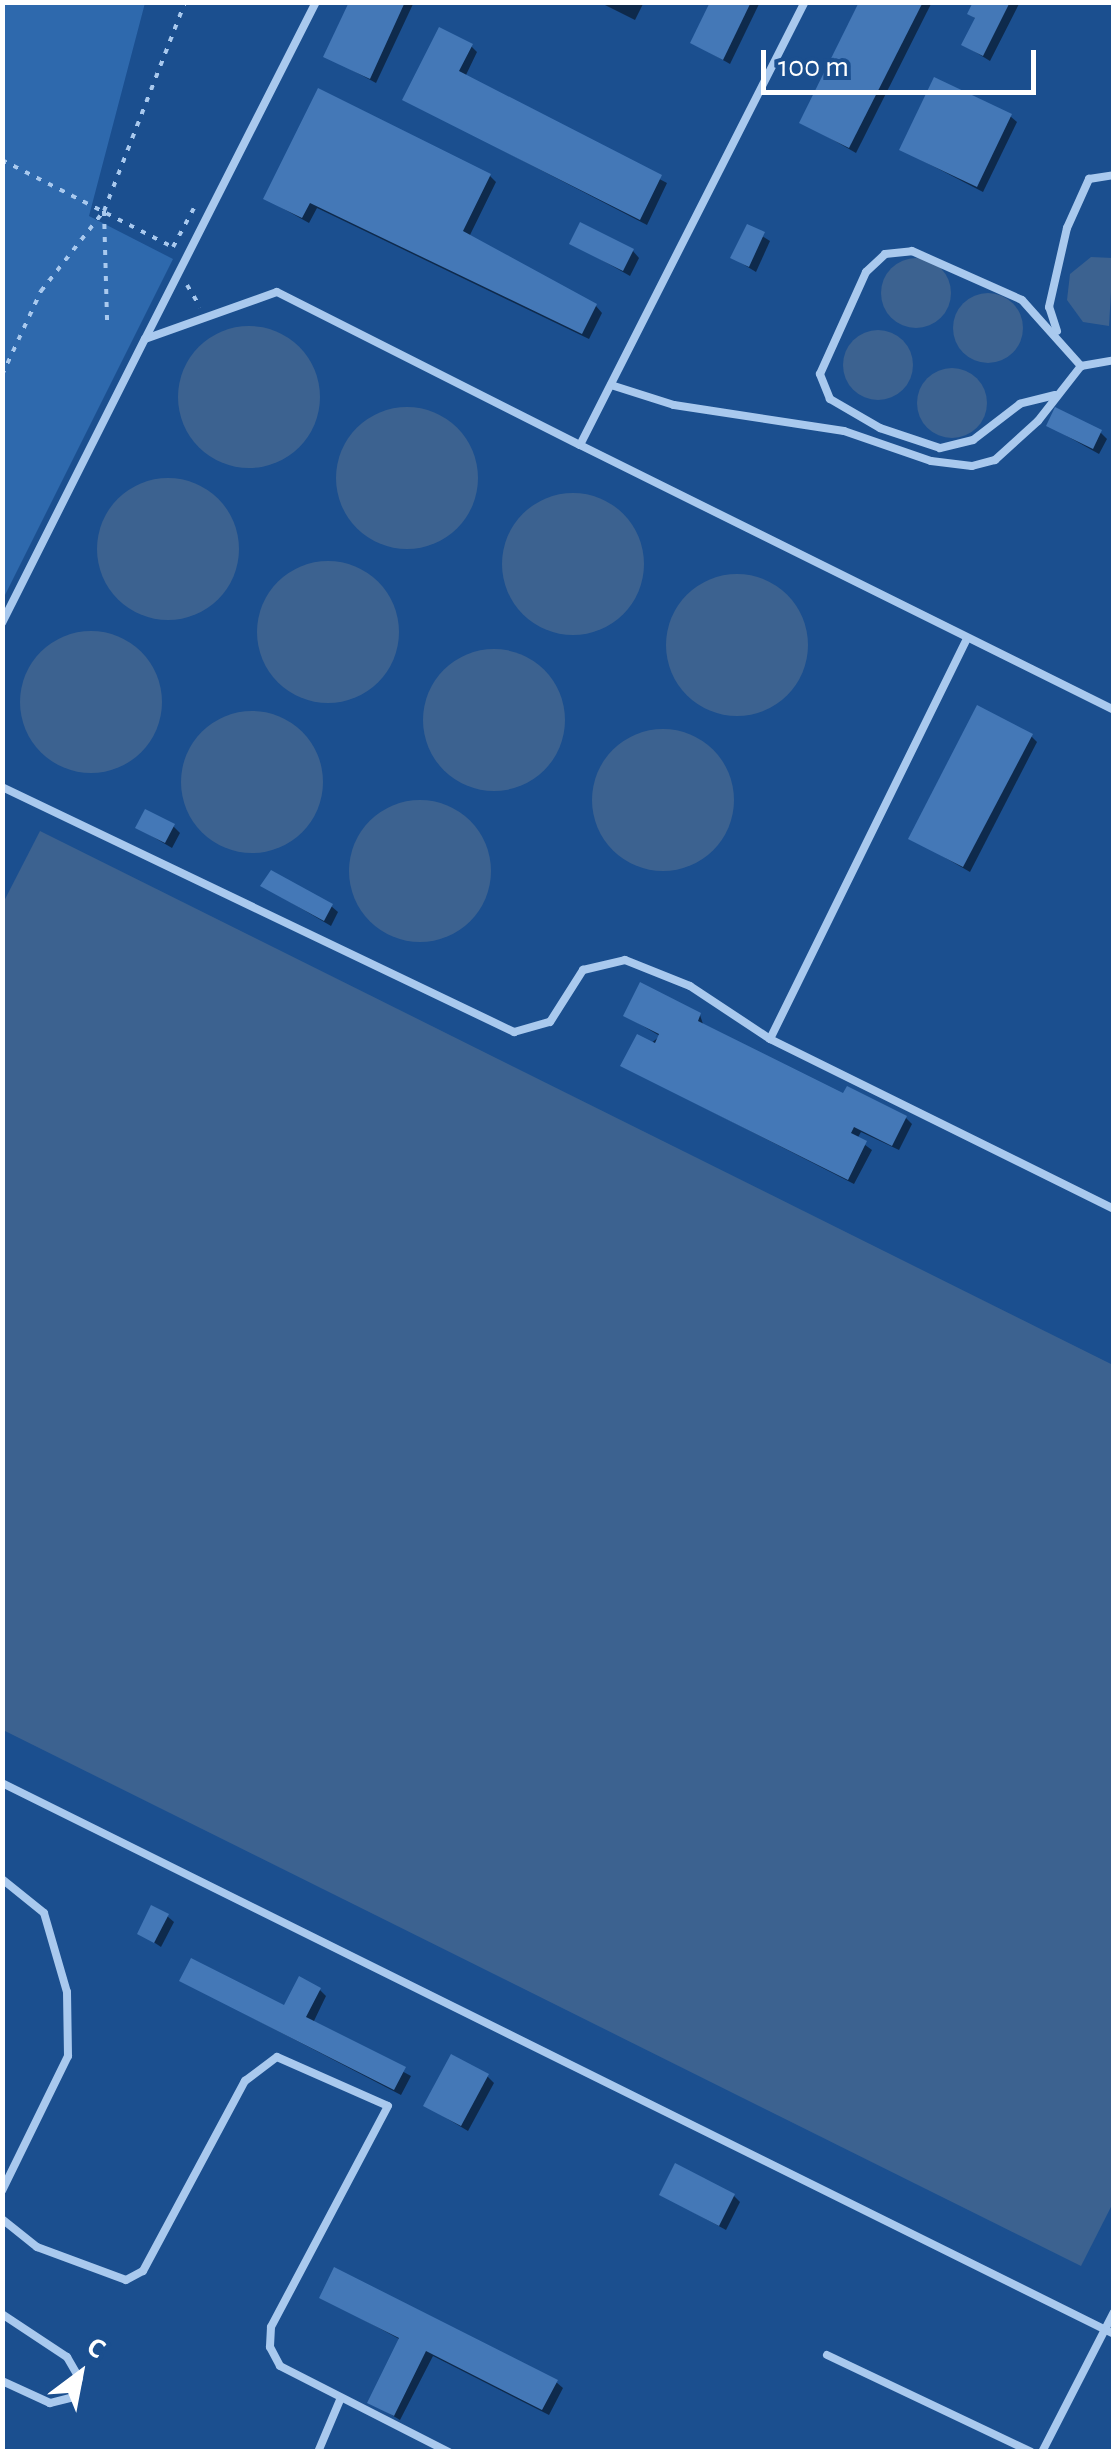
<!DOCTYPE html>
<meta charset="utf-8">
<style>
body{margin:0}
#map{position:relative;width:1116px;height:2454px;overflow:hidden;background:#1b4f8f;font-family:"Alegreya Sans",sans-serif}
div>[style]{position:absolute}
[style*='--x']{left:calc(var(--x)*1px);top:calc(var(--y)*1px);width:calc(var(--w)*1px);rotate:calc(var(--a)*1deg)}
.green>*{inset:0;background:#2e69ad}
.water>*{inset:0;background:#3c6290}
.round{border-radius:50%}
.shadow>*{inset:0;background:#0007}
.building>*{inset:0;background:#4478b7}
.path>*{height:4px;margin-top:-2px;transform-origin:0;background:repeating-linear-gradient(90deg,#a9c9ee 0 5px,transparent 0 13px)}
.service>*{height:8px;margin:-4px;padding:0 4px;transform-origin:4px;border-radius:4px;background:#a9c9ee}
span{translate:-50% -50%;white-space:nowrap;text-align:center;line-height:1.15;-webkit-text-stroke:9px #1b4f8f;paint-order:stroke}
.frame{position:absolute;inset:0;border:5px solid #fff;pointer-events:none}
.north{position:absolute;left:30px;top:2324px;width:100px;height:100px;-webkit-text-stroke:8px #1b4f8f;paint-order:stroke;rotate:32deg;font-size:28px;font-weight:700;line-height:40px;text-align:center;color:#fff}
.north::after{content:'';display:block;margin:auto;width:35px;height:45px;background:#fff;clip-path:polygon(50% 0,100% 100%,50% 72%,0 100%)}
.scale{position:absolute;left:761px;top:50px;width:275px;height:45px;box-sizing:border-box;border:5px solid #fff;border-top:0;padding-left:12px;font-size:30px;line-height:35px;white-space:nowrap;color:#fff;-webkit-text-stroke:8px #1b4f8f;paint-order:stroke}
</style>
<div id="map">
<div class="green">
<i style="clip-path:polygon(3px 2px,145px 3px,89px 216px,173px 259px,3px 599px)"></i>
</div>
<div class="water">
<i style="clip-path:polygon(1091px 257px,1113px 258px,1109px 326px,1083px 322px,1067px 300px,1070px 274px)"></i>
<i class="round" style="left:881px;top:258px;width:70px;height:70px"></i>
<i class="round" style="left:953px;top:293px;width:70px;height:70px"></i>
<i class="round" style="left:178px;top:326px;width:142px;height:142px"></i>
<i class="round" style="left:843px;top:330px;width:70px;height:70px"></i>
<i class="round" style="left:917px;top:368px;width:70px;height:70px"></i>
<i class="round" style="left:336px;top:407px;width:142px;height:142px"></i>
<i class="round" style="left:97px;top:478px;width:142px;height:142px"></i>
<i class="round" style="left:502px;top:493px;width:142px;height:142px"></i>
<i class="round" style="left:257px;top:561px;width:142px;height:142px"></i>
<i class="round" style="left:666px;top:574px;width:142px;height:142px"></i>
<i class="round" style="left:20px;top:631px;width:142px;height:142px"></i>
<i class="round" style="left:423px;top:649px;width:142px;height:142px"></i>
<i class="round" style="left:181px;top:711px;width:142px;height:142px"></i>
<i class="round" style="left:592px;top:729px;width:142px;height:142px"></i>
<i class="round" style="left:349px;top:800px;width:142px;height:142px"></i>
<i style="clip-path:polygon(40px 831px,1113px 1365px,1114px 2201px,1081px 2266px,3px 1730px,2px 905px)"></i>
</div>
<div class="shadow">
<i style="clip-path:polygon(352px 2px,414px 2px,376px 83px,326px 56px)"></i>
<i style="clip-path:polygon(599px 2px,644px 2px,635px 20px)"></i>
<i style="clip-path:polygon(713px 2px,760px 2px,730px 64px,693px 43px)"></i>
<i style="clip-path:polygon(862px 2px,932px 2px,856px 153px,802px 122px)"></i>
<i style="clip-path:polygon(976px 2px,1020px 2px,990px 61px,964px 45px,977px 20px,970px 14px)"></i>
<i style="clip-path:polygon(471px 46px,477px 52px,465px 77px,667px 183px,647px 225px,406px 100px)"></i>
<i style="clip-path:polygon(1010px 116px,1017px 122px,983px 192px,902px 150px)"></i>
<i style="clip-path:polygon(490px 176px,496px 182px,469px 237px,596px 306px,602px 313px,589px 339px,317px 208px,309px 223px,266px 199px)"></i>
<i style="clip-path:polygon(748px 227px,770px 241px,756px 272px,733px 258px)"></i>
<i style="clip-path:polygon(572px 243px,633px 251px,639px 258px,630px 276px)"></i>
<i style="clip-path:polygon(1049px 426px,1100px 432px,1107px 439px,1099px 454px)"></i>
<i style="clip-path:polygon(1031px 736px,1037px 742px,970px 872px,911px 838px)"></i>
<i style="clip-path:polygon(173px 826px,180px 833px,172px 848px,138px 828px)"></i>
<i style="clip-path:polygon(263px 886px,331px 906px,338px 912px,331px 926px)"></i>
<i style="clip-path:polygon(700px 1015px,704px 1027px,844px 1097px,906px 1118px,912px 1124px,899px 1150px,861px 1132px,857px 1139px,872px 1150px,854px 1184px,623px 1066px,660px 1036px,626px 1016px)"></i>
<i style="clip-path:polygon(167px 1916px,174px 1922px,161px 1947px,140px 1933px)"></i>
<i style="clip-path:polygon(182px 1981px,285px 2009px,320px 1990px,326px 1996px,313px 2023px,411px 2076px,401px 2095px)"></i>
<i style="clip-path:polygon(487px 2076px,494px 2083px,468px 2131px,426px 2106px)"></i>
<i style="clip-path:polygon(662px 2195px,734px 2196px,740px 2202px,726px 2230px)"></i>
<i style="clip-path:polygon(322px 2297px,556px 2382px,563px 2388px,549px 2415px,433px 2356px,400px 2420px,370px 2402px,401px 2340px)"></i>
</div>
<div class="building">
<i style="clip-path:polygon(349px 2px,405px 2px,370px 79px,323px 57px)"></i>
<i style="clip-path:polygon(710px 2px,751px 2px,723px 60px,690px 43px)"></i>
<i style="clip-path:polygon(859px 2px,923px 2px,849px 148px,799px 123px)"></i>
<i style="clip-path:polygon(973px 2px,1010px 2px,983px 56px,961px 45px,975px 18px,967px 14px)"></i>
<i style="clip-path:polygon(439px 27px,473px 44px,459px 71px,662px 175px,640px 220px,402px 100px)"></i>
<i style="clip-path:polygon(934px 77px,1012px 114px,977px 187px,899px 150px)"></i>
<i style="clip-path:polygon(318px 88px,491px 174px,463px 231px,597px 304px,582px 334px,310px 203px,302px 218px,263px 199px)"></i>
<i style="clip-path:polygon(580px 222px,634px 249px,623px 271px,569px 244px)"></i>
<i style="clip-path:polygon(747px 224px,765px 232px,749px 267px,730px 258px)"></i>
<i style="clip-path:polygon(1055px 407px,1102px 430px,1093px 449px,1046px 426px)"></i>
<i style="clip-path:polygon(977px 705px,1033px 734px,963px 867px,908px 839px)"></i>
<i style="clip-path:polygon(145px 809px,175px 824px,165px 843px,135px 828px)"></i>
<i style="clip-path:polygon(271px 870px,333px 904px,324px 921px,260px 886px)"></i>
<i style="clip-path:polygon(640px 982px,701px 1013px,698px 1021px,843px 1093px,847px 1086px,907px 1116px,892px 1146px,854px 1127px,851px 1133px,867px 1141px,848px 1180px,620px 1066px,637px 1034px,655px 1043px,659px 1034px,623px 1016px)"></i>
<i style="clip-path:polygon(151px 1905px,169px 1914px,154px 1943px,137px 1934px)"></i>
<i style="clip-path:polygon(191px 1958px,284px 2005px,299px 1976px,321px 1988px,306px 2017px,406px 2067px,394px 2090px,179px 1981px)"></i>
<i style="clip-path:polygon(451px 2054px,489px 2074px,461px 2126px,423px 2106px)"></i>
<i style="clip-path:polygon(675px 2163px,735px 2194px,719px 2226px,659px 2195px)"></i>
<i style="clip-path:polygon(334px 2267px,558px 2380px,542px 2410px,426px 2351px,394px 2416px,367px 2403px,399px 2338px,319px 2298px)"></i>
</div>
<div class="path">
<i style="--x:2;--y:160;--w:192;--a:27"></i>
<i style="--x:173;--y:247;--w:44;--a:-61.7"></i>
<i style="--x:104;--y:211;--w:224;--a:-68.8"></i>
<i style="--x:187;--y:285;--w:26;--a:59"></i>
<i style="--x:2;--y:375;--w:93;--a:-65.1"></i>
<i style="--x:41;--y:291;--w:102;--a:-51.8"></i>
<i style="--x:104;--y:211;--w:109;--a:88.4"></i>
</div>
<div class="service">
<i style="--x:1057;--y:331;--w:25;--a:-108"></i>
<i style="--x:1049;--y:307;--w:81;--a:-77.2"></i>
<i style="--x:1067;--y:228;--w:54;--a:-65.8"></i>
<i style="--x:1089;--y:179;--w:25;--a:-9"></i>
<i style="--x:146;--y:337;--w:376;--a:-63.1"></i>
<i style="--x:611;--y:385;--w:66;--a:17.6"></i>
<i style="--x:674;--y:405;--w:172;--a:8.7"></i>
<i style="--x:844;--y:431;--w:92;--a:19"></i>
<i style="--x:931;--y:461;--w:41;--a:7"></i>
<i style="--x:972;--y:466;--w:24;--a:-15"></i>
<i style="--x:995;--y:460;--w:58;--a:-42.2"></i>
<i style="--x:1038;--y:421;--w:70;--a:-52"></i>
<i style="--x:1081;--y:366;--w:34;--a:-10"></i>
<i style="--x:1055;--y:395;--w:36;--a:166"></i>
<i style="--x:1020;--y:404;--w:59;--a:142.5"></i>
<i style="--x:973;--y:440;--w:34;--a:166"></i>
<i style="--x:940;--y:448;--w:63;--a:-161.6"></i>
<i style="--x:880;--y:428;--w:58;--a:-149.9"></i>
<i style="--x:830;--y:399;--w:27;--a:-112"></i>
<i style="--x:820;--y:374;--w:112;--a:-65.7"></i>
<i style="--x:866;--y:272;--w:26;--a:-43"></i>
<i style="--x:885;--y:254;--w:27;--a:-6"></i>
<i style="--x:912;--y:251;--w:120;--a:24"></i>
<i style="--x:1022;--y:300;--w:89;--a:48.2"></i>
<i style="--x:580;--y:445;--w:596;--a:26.39"></i>
<i style="--x:2;--y:623;--w:318;--a:-63.3"></i>
<i style="--x:145;--y:339;--w:140;--a:-19.6"></i>
<i style="--x:277;--y:292;--w:339;--a:26.8"></i>
<i style="--x:580;--y:445;--w:497;--a:-63.1"></i>
<i style="--x:2;--y:787;--w:568;--a:25.57"></i>
<i style="--x:514;--y:1032;--w:37;--a:-16"></i>
<i style="--x:550;--y:1022;--w:62;--a:-57.6"></i>
<i style="--x:583;--y:970;--w:43;--a:-13.4"></i>
<i style="--x:625;--y:960;--w:70;--a:21.8"></i>
<i style="--x:690;--y:986;--w:96;--a:33.5"></i>
<i style="--x:770;--y:1039;--w:384;--a:26.3"></i>
<i style="--x:770;--y:1039;--w:446;--a:-63.8"></i>
<i style="--x:2;--y:1783;--w:1241;--a:26.36"></i>
<i style="--x:2;--y:1879;--w:54;--a:39"></i>
<i style="--x:44;--y:1913;--w:82;--a:73.8"></i>
<i style="--x:67;--y:1992;--w:64;--a:89.1"></i>
<i style="--x:68;--y:2056;--w:150;--a:116.1"></i>
<i style="--x:2;--y:2219;--w:45;--a:38.7"></i>
<i style="--x:37;--y:2247;--w:95;--a:20.3"></i>
<i style="--x:126;--y:2280;--w:19;--a:-28"></i>
<i style="--x:143;--y:2271;--w:216;--a:-61.8"></i>
<i style="--x:245;--y:2081;--w:40;--a:-37"></i>
<i style="--x:277;--y:2057;--w:121;--a:23.8"></i>
<i style="--x:388;--y:2106;--w:250;--a:117.9"></i>
<i style="--x:271;--y:2327;--w:20;--a:93"></i>
<i style="--x:270;--y:2347;--w:21;--a:62"></i>
<i style="--x:280;--y:2366;--w:190;--a:27"></i>
<i style="--x:2;--y:2314;--w:78;--a:33.5"></i>
<i style="--x:67;--y:2357;--w:24;--a:60"></i>
<i style="--x:79;--y:2378;--w:20;--a:105"></i>
<i style="--x:74;--y:2397;--w:25;--a:166"></i>
<i style="--x:50;--y:2403;--w:53;--a:-155.4"></i>
<i style="--x:827;--y:2355;--w:226;--a:25.4"></i>
<i style="--x:318;--y:2452;--w:56;--a:-67.1"></i>
<i style="--x:1042;--y:2452;--w:157;--a:-62.8"></i>
</div>
<div class="frame"></div>
<div class="north">С</div>
<div class="scale">100 m</div>
</div>
